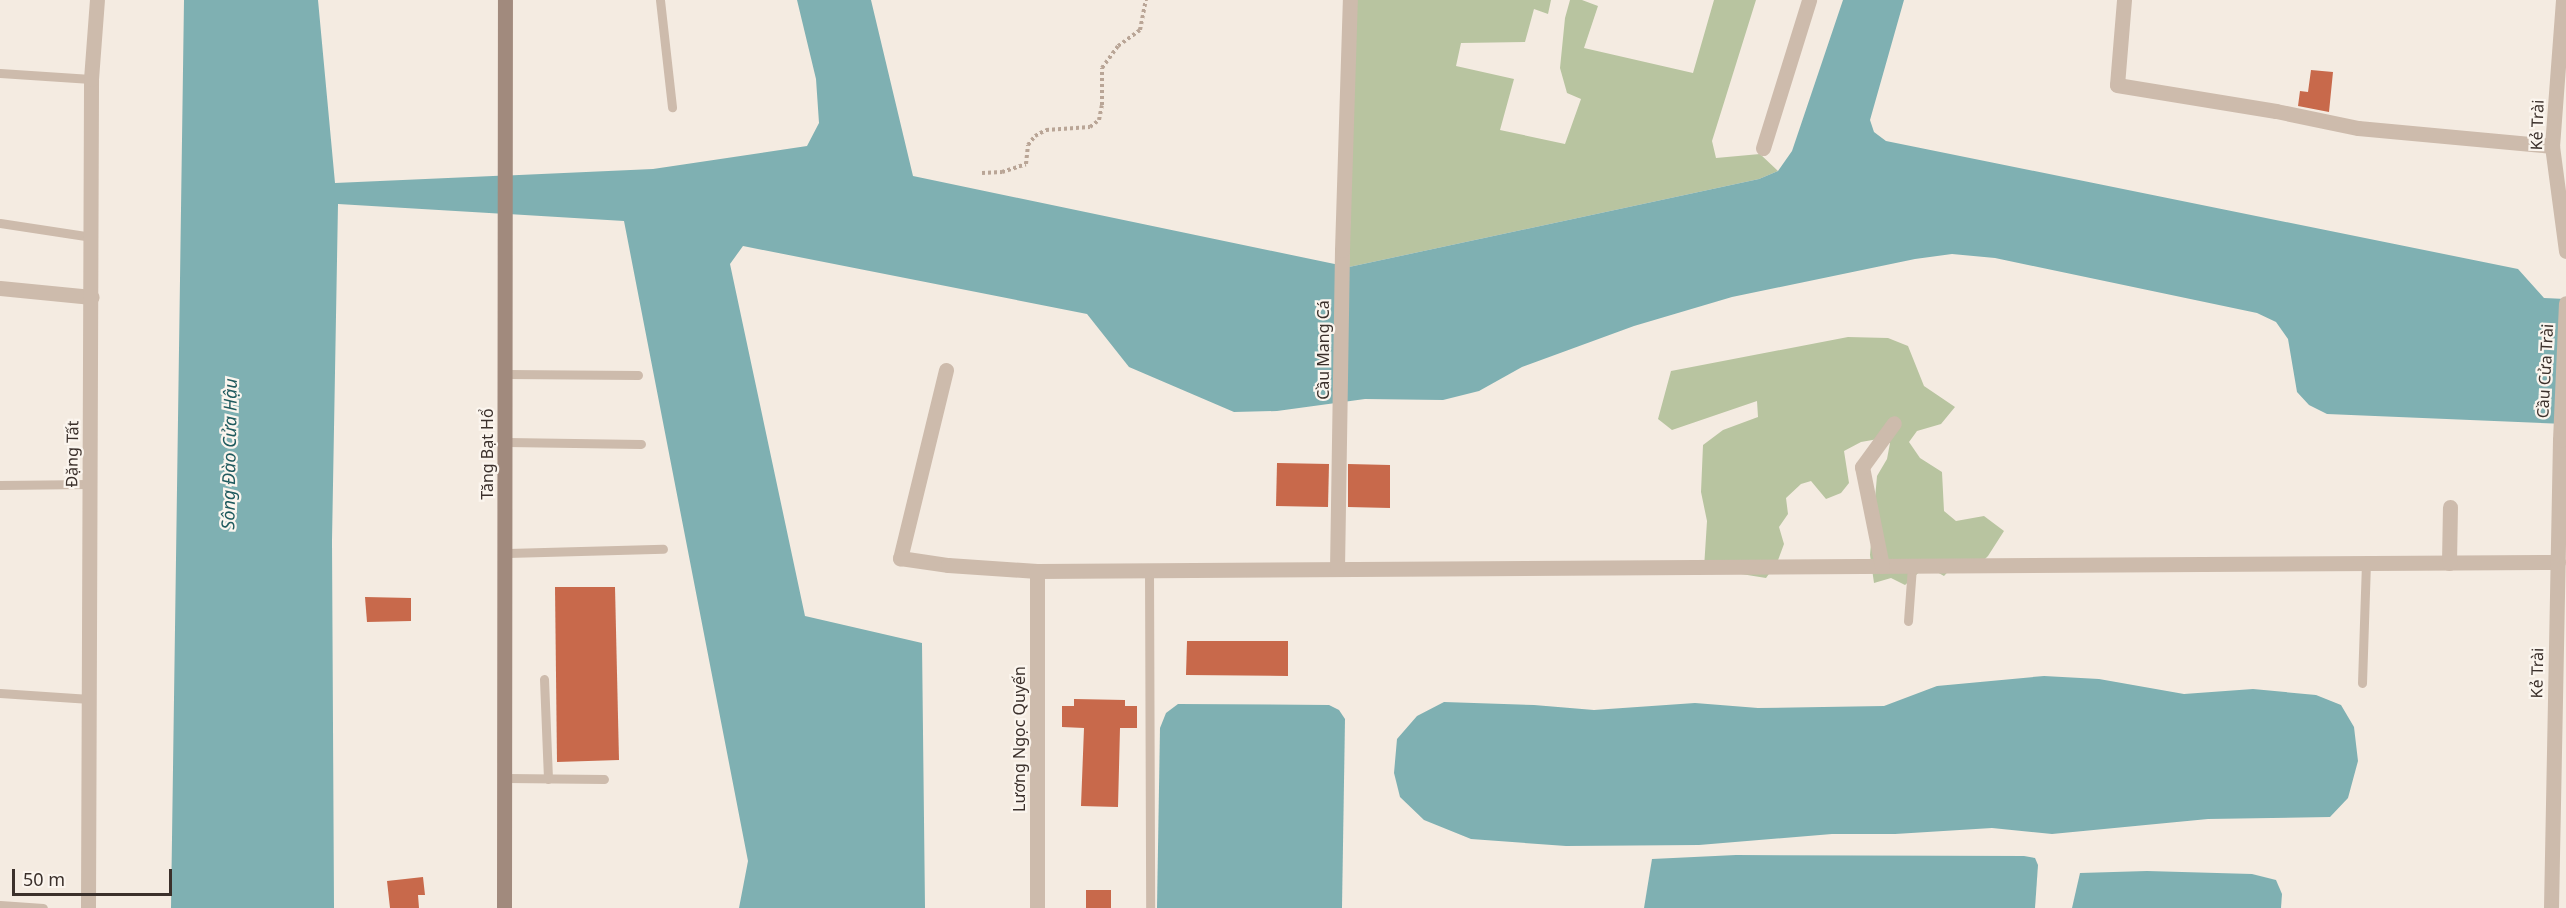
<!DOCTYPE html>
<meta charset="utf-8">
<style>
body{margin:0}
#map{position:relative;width:2566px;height:908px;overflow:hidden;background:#f4ebe1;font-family:"Noto Sans",sans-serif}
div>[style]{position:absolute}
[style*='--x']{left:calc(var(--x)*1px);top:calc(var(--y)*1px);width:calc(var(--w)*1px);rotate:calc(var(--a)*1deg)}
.green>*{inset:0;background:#b8c4a0}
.water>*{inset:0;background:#7fb0b2}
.building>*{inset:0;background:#c8694b}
.path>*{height:4px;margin-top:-2px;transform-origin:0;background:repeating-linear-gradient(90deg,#b9a596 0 3px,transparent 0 6px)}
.service>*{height:9px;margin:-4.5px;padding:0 4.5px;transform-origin:4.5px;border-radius:4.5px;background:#cdbbac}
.minor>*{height:15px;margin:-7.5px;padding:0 7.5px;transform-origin:7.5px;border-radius:7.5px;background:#cdbbac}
.tertiary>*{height:15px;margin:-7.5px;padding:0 7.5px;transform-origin:7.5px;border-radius:7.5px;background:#cdbbac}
.secondary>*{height:15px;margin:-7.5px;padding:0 7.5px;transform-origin:7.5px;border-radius:7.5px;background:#a18a7d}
span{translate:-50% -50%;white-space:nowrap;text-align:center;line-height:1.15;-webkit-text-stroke:4.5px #fbf5ee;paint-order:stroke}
.street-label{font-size:16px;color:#3b302b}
.water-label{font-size:18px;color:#1f5a5e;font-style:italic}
.scale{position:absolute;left:12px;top:869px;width:160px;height:27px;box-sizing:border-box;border:3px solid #3b302b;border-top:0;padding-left:8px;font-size:18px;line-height:21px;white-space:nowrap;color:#3b302b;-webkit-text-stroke:4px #fbf5ee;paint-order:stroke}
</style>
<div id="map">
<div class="green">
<i style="clip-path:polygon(1356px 0,1551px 0,1548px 14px,1534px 9px,1525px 42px,1461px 43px,1456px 66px,1514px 79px,1500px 130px,1565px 144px,1581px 99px,1567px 93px,1560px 68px,1565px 18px,1570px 0,1582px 0,1598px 6px,1584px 48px,1693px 73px,1714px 0,1756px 0,1712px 141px,1716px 158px,1760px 154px,1778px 171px,1759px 179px,1349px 267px)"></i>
<i style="clip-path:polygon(1848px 337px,1888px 338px,1908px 346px,1924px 386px,1955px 407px,1941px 424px,1917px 431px,1909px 442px,1920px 458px,1942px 472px,1944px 511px,1956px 521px,1984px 516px,2004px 531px,1988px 556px,1972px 572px,1958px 561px,1944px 576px,1926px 566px,1905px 585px,1891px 578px,1874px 583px,1870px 555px,1877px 476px,1887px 459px,1890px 443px,1878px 439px,1861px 442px,1844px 451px,1849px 483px,1841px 493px,1826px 499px,1811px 481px,1801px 484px,1786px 498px,1788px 514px,1779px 527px,1784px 544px,1777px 563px,1766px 578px,1704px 568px,1707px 521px,1701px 492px,1703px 445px,1723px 430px,1758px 417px,1757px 401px,1672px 430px,1658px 419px,1671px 371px)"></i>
</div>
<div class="water">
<i style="clip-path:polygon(184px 0,318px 0,335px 183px,653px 169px,807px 146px,819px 123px,816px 79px,797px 0,871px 0,913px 176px,1349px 267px,1759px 179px,1778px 171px,1792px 151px,1843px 0,1904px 0,1870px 120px,1874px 132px,1886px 141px,2518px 269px,2544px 298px,2566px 299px,2566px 424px,2327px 414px,2309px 405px,2297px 392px,2288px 339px,2276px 322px,2257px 313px,1995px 258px,1952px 254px,1915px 259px,1732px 297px,1634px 326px,1522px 367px,1479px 391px,1443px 400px,1365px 399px,1277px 411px,1234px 412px,1129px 367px,1087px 314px,743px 246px,730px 264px,805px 616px,922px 643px,925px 908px,739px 908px,748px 861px,624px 221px,338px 204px,332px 541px,334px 908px,171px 908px)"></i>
<i style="clip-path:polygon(2044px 676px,2099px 679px,2184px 694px,2253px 689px,2316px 695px,2341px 705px,2354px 727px,2358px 761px,2348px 798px,2330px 817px,2208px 819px,2052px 834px,1992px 828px,1895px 834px,1832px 834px,1699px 845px,1566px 846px,1471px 839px,1424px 820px,1400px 797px,1394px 773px,1397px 739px,1417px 716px,1444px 702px,1534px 705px,1594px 710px,1695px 703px,1758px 708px,1884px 706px,1937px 686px)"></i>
<i style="clip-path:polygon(1178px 704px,1329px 705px,1339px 710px,1345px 719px,1342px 908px,1157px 908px,1160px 728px,1166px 713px)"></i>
<i style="clip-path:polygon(1736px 855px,2024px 856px,2035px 858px,2038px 865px,2035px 908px,1644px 908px,1652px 859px)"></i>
<i style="clip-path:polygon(2147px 871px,2252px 874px,2276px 880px,2282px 894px,2281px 908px,2072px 908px,2080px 873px)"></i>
</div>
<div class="building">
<i style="clip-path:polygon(2311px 70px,2333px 72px,2329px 112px,2298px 106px,2300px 91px,2308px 92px)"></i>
<i style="clip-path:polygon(1277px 463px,1329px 464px,1328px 507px,1276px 506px)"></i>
<i style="clip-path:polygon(1348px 464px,1390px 465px,1390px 508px,1348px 507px)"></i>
<i style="clip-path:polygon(555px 587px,615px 587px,619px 760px,557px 762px)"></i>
<i style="clip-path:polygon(365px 597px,411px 598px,411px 621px,367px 622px)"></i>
<i style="clip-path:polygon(1187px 641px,1288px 641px,1288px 676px,1186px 675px)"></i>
<i style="clip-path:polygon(1074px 699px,1125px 700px,1125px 706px,1137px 706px,1137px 728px,1120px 728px,1118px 807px,1081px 806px,1084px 728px,1062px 727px,1062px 706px,1074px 706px)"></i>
<i style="clip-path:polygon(423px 877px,425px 895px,418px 895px,419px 908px,390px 908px,387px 881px)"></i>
<i style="clip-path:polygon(1086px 890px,1111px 890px,1111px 908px,1086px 908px)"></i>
</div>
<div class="path">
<i style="--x:982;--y:173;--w:20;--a:-3"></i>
<i style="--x:1002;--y:172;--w:25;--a:-18"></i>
<i style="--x:1026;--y:164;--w:19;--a:-84"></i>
<i style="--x:1028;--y:145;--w:11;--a:-52"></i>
<i style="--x:1035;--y:136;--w:13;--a:-29"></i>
<i style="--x:1046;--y:130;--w:44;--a:-3.9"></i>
<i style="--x:1090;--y:127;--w:11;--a:-38"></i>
<i style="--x:1099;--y:120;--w:15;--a:-79"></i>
<i style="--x:1102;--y:105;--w:37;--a:-90"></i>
<i style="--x:1102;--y:68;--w:27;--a:-54"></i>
<i style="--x:1118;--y:46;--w:27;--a:-36"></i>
<i style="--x:1140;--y:30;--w:31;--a:-79"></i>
</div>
<div class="service">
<i style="--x:660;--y:0;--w:108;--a:83.6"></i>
<i style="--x:0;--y:73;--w:91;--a:3.8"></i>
<i style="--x:0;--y:223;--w:93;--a:8.7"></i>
<i style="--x:505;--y:374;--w:133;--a:0.4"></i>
<i style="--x:505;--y:442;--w:136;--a:0.8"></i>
<i style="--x:0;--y:485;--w:90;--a:-0.6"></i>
<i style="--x:505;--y:553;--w:158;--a:-1.5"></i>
<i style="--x:1149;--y:570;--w:338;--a:89.8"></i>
<i style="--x:1908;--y:621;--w:55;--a:-85.8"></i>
<i style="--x:544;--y:679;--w:100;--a:87.7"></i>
<i style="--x:2362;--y:683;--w:120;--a:-88.1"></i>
<i style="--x:0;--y:693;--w:90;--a:3.8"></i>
<i style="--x:504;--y:778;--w:100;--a:0.6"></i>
<i style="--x:0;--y:905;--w:43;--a:4"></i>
</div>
<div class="minor">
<i style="--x:2124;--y:0;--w:85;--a:94.7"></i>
<i style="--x:2117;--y:85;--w:161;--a:9.3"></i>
<i style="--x:2276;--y:111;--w:84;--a:11.7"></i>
<i style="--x:2358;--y:128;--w:195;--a:5.3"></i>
<i style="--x:2563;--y:0;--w:146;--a:94.3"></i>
<i style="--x:2552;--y:146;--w:106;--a:82.4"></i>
<i style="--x:1763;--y:148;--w:155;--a:-72.7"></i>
<i style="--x:0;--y:288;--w:92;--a:5.6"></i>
<i style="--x:946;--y:370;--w:194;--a:103.7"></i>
<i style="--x:900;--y:558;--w:49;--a:8.3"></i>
<i style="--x:948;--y:565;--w:89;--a:3.9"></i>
<i style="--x:1037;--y:571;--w:1521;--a:-0.34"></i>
<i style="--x:2449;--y:563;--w:56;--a:-89"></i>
<i style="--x:1882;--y:566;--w:101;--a:-101.4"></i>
<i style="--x:1862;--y:467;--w:54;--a:-54"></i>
<i style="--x:1337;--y:569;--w:319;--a:-89.1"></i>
<i style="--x:1342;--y:250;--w:250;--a:-88.2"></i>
<i style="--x:1037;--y:571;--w:337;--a:90"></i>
<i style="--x:2551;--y:908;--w:468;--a:-88.9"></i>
<i style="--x:2560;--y:440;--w:137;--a:-87.5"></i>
</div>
<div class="tertiary">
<i style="--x:88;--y:908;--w:829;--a:-89.79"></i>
<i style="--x:91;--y:79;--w:79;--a:-85.7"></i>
</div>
<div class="secondary">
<i style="--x:504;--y:908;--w:908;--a:-89.94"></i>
</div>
<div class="street-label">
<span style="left:2537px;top:125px;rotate:-88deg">Kẻ Trài</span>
<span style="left:1323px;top:350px;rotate:-90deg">Cầu Mang Cá</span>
<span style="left:2545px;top:371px;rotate:-87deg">Cầu Cửa Trài</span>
<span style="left:72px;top:454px;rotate:-89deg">Đặng Tất</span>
<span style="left:487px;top:454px;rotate:-90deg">Tăng Bạt Hổ</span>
<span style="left:2537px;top:673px;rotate:-89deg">Kẻ Trài</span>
<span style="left:1019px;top:739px;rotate:-90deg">Lương Ngọc Quyến</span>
</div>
<div class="water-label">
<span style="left:229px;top:454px;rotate:-89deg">Sông Đào Cửa Hậu</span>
</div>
<div class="scale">50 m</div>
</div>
